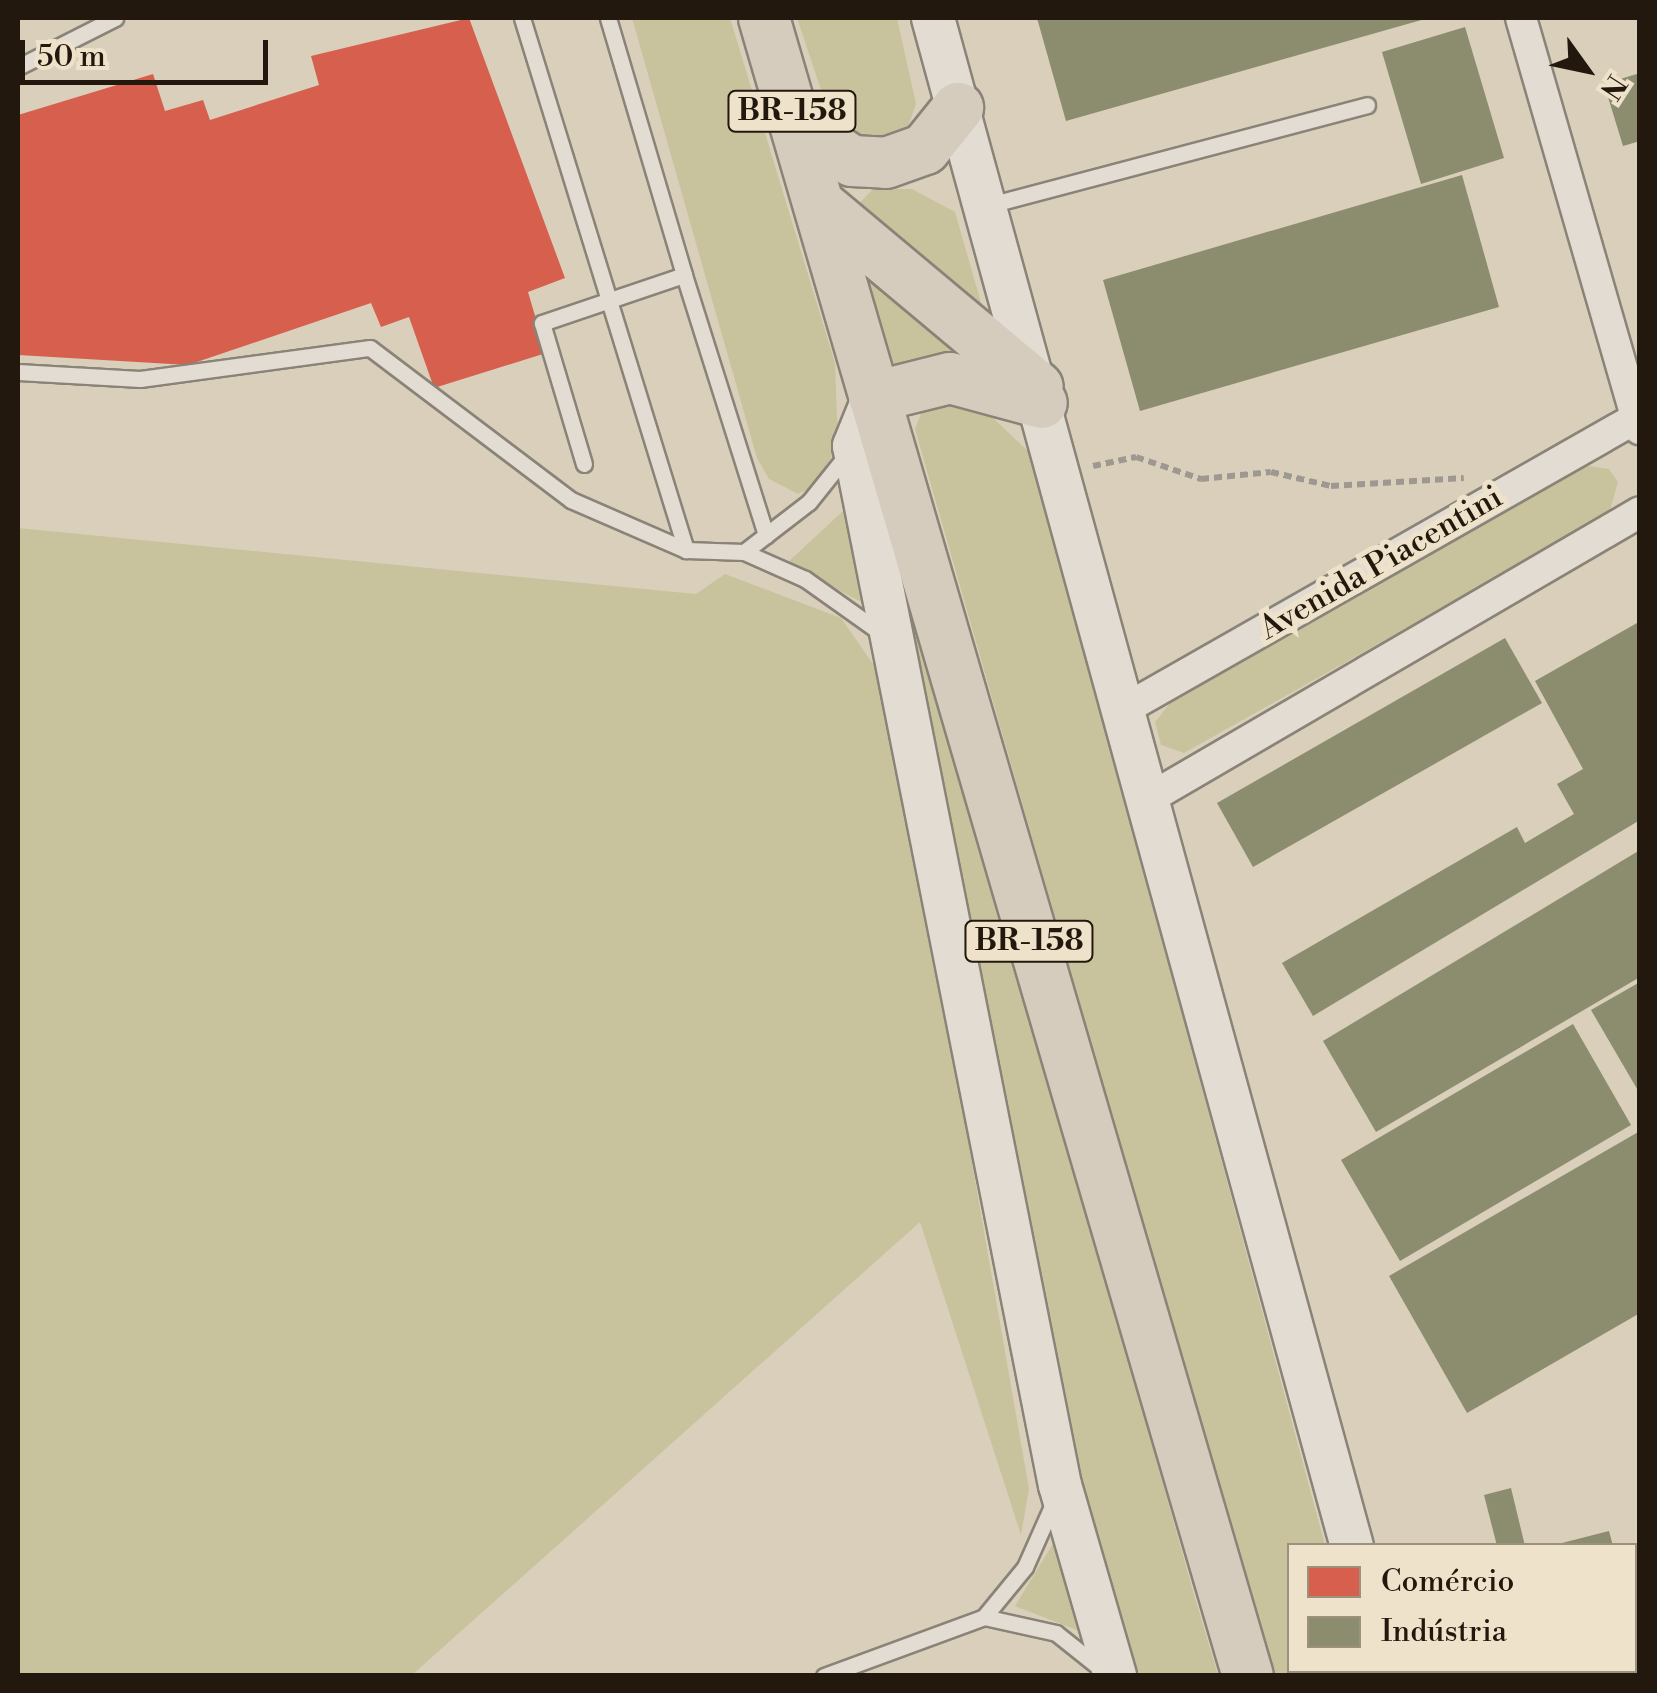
<!DOCTYPE html>
<meta charset="utf-8">
<style>
body{margin:0}
#map{position:relative;width:1657px;height:1693px;overflow:hidden;background:#d9cfbb;font-family:"Libre Bodoni",serif}
div>[style]{position:absolute}
[style*='--x']{left:calc(var(--x)*1px);top:calc(var(--y)*1px);width:calc(var(--w)*1px);rotate:calc(var(--a)*1deg)}
.green>*{inset:0;background:#c9c39d}
.shops>*{inset:0;background:#d6604d}
.industry>*{inset:0;background:#8c8c6e}
.path>*{height:6px;margin-top:-3px;transform-origin:0;background:repeating-linear-gradient(90deg,#9e9990 0 8px,transparent 0 13px)}
.roads{filter:drop-shadow(2px 0 #8a8377) drop-shadow(-2px 0 #8a8377) drop-shadow(0 2px #8a8377) drop-shadow(0 -2px #8a8377)}
.service>*{height:15px;margin:-7.5px;padding:0 7.5px;transform-origin:7.5px;border-radius:7.5px;background:#e2dcd2}
.minor>*{height:30px;margin:-15px;padding:0 15px;transform-origin:15px;border-radius:15px;background:#e2dcd2}
.secondary>*{height:42px;margin:-21px;padding:0 21px;transform-origin:21px;border-radius:21px;background:#e2dcd2}
.trunk>*{height:50px;margin:-25px;padding:0 25px;transform-origin:25px;border-radius:25px;background:#d6ccbe}
span{translate:-50% -50%;white-space:nowrap;text-align:center;line-height:1.15;-webkit-text-stroke:10px #efe2ca;paint-order:stroke}
.shield-label span{padding:2px 8px;background:#efe2ca;border:2px solid;border-radius:8px;-webkit-text-stroke-width:0}
.shield-label{font-size:30px;color:#22180d;font-weight:700}
.street-label{font-size:32px;color:#22180d}
.frame{position:absolute;inset:0;border:20px solid #22180d;pointer-events:none}
.legend{position:absolute;left:1287px;top:1543px;width:350px;height:130px;box-sizing:border-box;background:#efe2ca;border:2px solid #9d917e;margin:0;padding:12px 18px;list-style:none;font-size:30px;color:#22180d}
.legend li{display:flex;align-items:center;gap:20px;height:50px}
.legend b{width:50px;border:2px solid #9d917e}
.north{position:absolute;left:1537px;top:20px;width:100px;height:100px;-webkit-text-stroke:8px #efe2ca;paint-order:stroke;rotate:123deg;font-size:28px;font-weight:700;line-height:40px;text-align:center;color:#22180d}
.north::after{content:'';display:block;margin:auto;width:35px;height:45px;background:#22180d;clip-path:polygon(50% 0,100% 100%,50% 72%,0 100%)}
.scale{position:absolute;left:20px;top:40px;width:248px;height:45px;box-sizing:border-box;border:5px solid #22180d;border-top:0;padding-left:12px;font-size:30px;line-height:35px;white-space:nowrap;color:#22180d;-webkit-text-stroke:8px #efe2ca;paint-order:stroke}
</style>
<div id="map">
<div class="green">
<i style="clip-path:polygon(632px 18px,730px 18px,835px 363px,838px 445px,815px 486px,798px 494px,769px 479px,757px 458px)"></i>
<i style="clip-path:polygon(797px 18px,897px 18px,916px 104px,899px 151px,843px 131px,828px 111px)"></i>
<i style="clip-path:polygon(873px 189px,912px 189px,955px 212px,986px 320px,853px 210px)"></i>
<i style="clip-path:polygon(845px 241px,974px 365px,895px 382px)"></i>
<i style="clip-path:polygon(941px 402px,990px 415px,1031px 454px,1325px 1545px,1290px 1546px,1290px 1670px,1360px 1675px,1272px 1675px,915px 429px,922px 411px)"></i>
<i style="clip-path:polygon(1582px 465px,1609px 469px,1618px 482px,1609px 514px,1184px 753px,1161px 745px,1155px 722px,1171px 702px)"></i>
<i style="clip-path:polygon(856px 499px,879px 612px,788px 562px)"></i>
<i style="clip-path:polygon(18px 528px,696px 594px,725px 574px,841px 618px,889px 687px,1029px 1489px,1021px 1535px,920px 1222px,412px 1675px,18px 1675px)"></i>
<i style="clip-path:polygon(897px 536px,1195px 1598px,1218px 1675px,1132px 1675px,1068px 1427px,887px 539px)"></i>
<i style="clip-path:polygon(1054px 1542px,1087px 1634px,1015px 1606px)"></i>
</div>
<div class="shops">
<i style="clip-path:polygon(469px 18px,565px 278px,528px 292px,546px 353px,434px 388px,409px 317px,381px 327px,371px 303px,188px 365px,18px 355px,18px 115px,153px 74px,165px 111px,203px 100px,210px 120px,319px 85px,311px 56px)"></i>
</div>
<div class="industry">
<i style="clip-path:polygon(1037px 18px,1425px 18px,1425px 19px,1066px 121px)"></i>
<i style="clip-path:polygon(1465px 27px,1504px 158px,1421px 184px,1382px 52px)"></i>
<i style="clip-path:polygon(1640px 73px,1640px 141px,1623px 146px,1604px 84px)"></i>
<i style="clip-path:polygon(1462px 175px,1499px 307px,1140px 411px,1103px 280px)"></i>
<i style="clip-path:polygon(1637px 623px,1640px 820px,1313px 1016px,1282px 963px,1517px 827px,1525px 843px,1574px 814px,1557px 784px,1583px 769px,1535px 681px)"></i>
<i style="clip-path:polygon(1505px 638px,1542px 703px,1253px 867px,1217px 803px)"></i>
<i style="clip-path:polygon(1640px 850px,1640px 977px,1376px 1132px,1323px 1041px)"></i>
<i style="clip-path:polygon(1640px 982px,1640px 1094px,1591px 1010px)"></i>
<i style="clip-path:polygon(1573px 1024px,1631px 1125px,1400px 1261px,1341px 1160px)"></i>
<i style="clip-path:polygon(1640px 1131px,1640px 1313px,1467px 1413px,1389px 1276px)"></i>
<i style="clip-path:polygon(1511px 1488px,1525px 1546px,1497px 1546px,1484px 1495px)"></i>
<i style="clip-path:polygon(1609px 1531px,1613px 1546px,1558px 1546px,1558px 1544px)"></i>
</div>
<div class="path">
<i style="--x:1093;--y:466;--w:44;--a:-11.8"></i>
<i style="--x:1136;--y:457;--w:69;--a:18.7"></i>
<i style="--x:1201;--y:479;--w:70;--a:-5.7"></i>
<i style="--x:1271;--y:472;--w:62;--a:13.1"></i>
<i style="--x:1331;--y:486;--w:133;--a:-3.4"></i>
</div>
<div class="roads">
<div class="service">
<i style="--x:522;--y:18;--w:557;--a:72.87"></i>
<i style="--x:608;--y:18;--w:268;--a:73.5"></i>
<i style="--x:18;--y:67;--w:109;--a:-26.8"></i>
<i style="--x:989;--y:205;--w:391;--a:-14.8"></i>
<i style="--x:18;--y:372;--w:122;--a:3.3"></i>
<i style="--x:140;--y:379;--w:232;--a:-7.7"></i>
<i style="--x:370;--y:348;--w:252;--a:37.1"></i>
<i style="--x:571;--y:500;--w:125;--a:23.5"></i>
<i style="--x:686;--y:550;--w:58;--a:2"></i>
<i style="--x:744;--y:552;--w:67;--a:23.9"></i>
<i style="--x:805;--y:579;--w:93;--a:35.4"></i>
<i style="--x:584;--y:464;--w:147;--a:-106.6"></i>
<i style="--x:542;--y:323;--w:150;--a:-18.7"></i>
<i style="--x:684;--y:275;--w:273;--a:72.5"></i>
<i style="--x:744;--y:552;--w:82;--a:-37.6"></i>
<i style="--x:809;--y:502;--w:64;--a:-51.3"></i>
<i style="--x:984;--y:1617;--w:65;--a:-50.6"></i>
<i style="--x:1025;--y:1567;--w:71;--a:-66"></i>
<i style="--x:824;--y:1676;--w:171;--a:-20.2"></i>
<i style="--x:984;--y:1617;--w:74;--a:12.5"></i>
<i style="--x:1056;--y:1633;--w:56;--a:38.5"></i>
</div>
<div class="minor">
<i style="--x:1521;--y:18;--w:428;--a:73.9"></i>
<i style="--x:1123;--y:710;--w:595;--a:-29.63"></i>
<i style="--x:1143;--y:802;--w:575;--a:-30.26"></i>
</div>
<div class="secondary">
<i style="--x:933;--y:18;--w:1584;--a:74.67"></i>
<i style="--x:874;--y:397;--w:53;--a:112.2"></i>
<i style="--x:854;--y:446;--w:1059;--a:78.79"></i>
<i style="--x:1060;--y:1485;--w:199;--a:73.9"></i>
<i style="--x:1387;--y:1670;--w:6;--a:72"></i>
</div>
<div class="trunk">
<i style="--x:764;--y:18;--w:1727;--a:73.73"></i>
<i style="--x:796;--y:124;--w:67;--a:33.5"></i>
<i style="--x:852;--y:161;--w:34;--a:3"></i>
<i style="--x:886;--y:163;--w:41;--a:-19.7"></i>
<i style="--x:925;--y:149;--w:53;--a:-51.2"></i>
<i style="--x:819;--y:204;--w:285;--a:39.9"></i>
<i style="--x:874;--y:397;--w:78;--a:-14"></i>
<i style="--x:950;--y:378;--w:95;--a:15.2"></i>
</div>
</div>
<div class="shield-label">
<span style="left:792px;top:111px">BR-158</span>
<span style="left:1029px;top:941px">BR-158</span>
</div>
<div class="street-label">
<span style="left:1381px;top:563px;rotate:-30deg">Avenida Piacentini</span>
</div>
<div class="frame"></div>
<ul class="legend">
<li><b style="height:28px;background:#d6604d"></b>Comércio</li>
<li><b style="height:28px;background:#8c8c6e"></b>Indústria</li>
</ul>
<div class="north">N</div>
<div class="scale">50 m</div>
</div>
